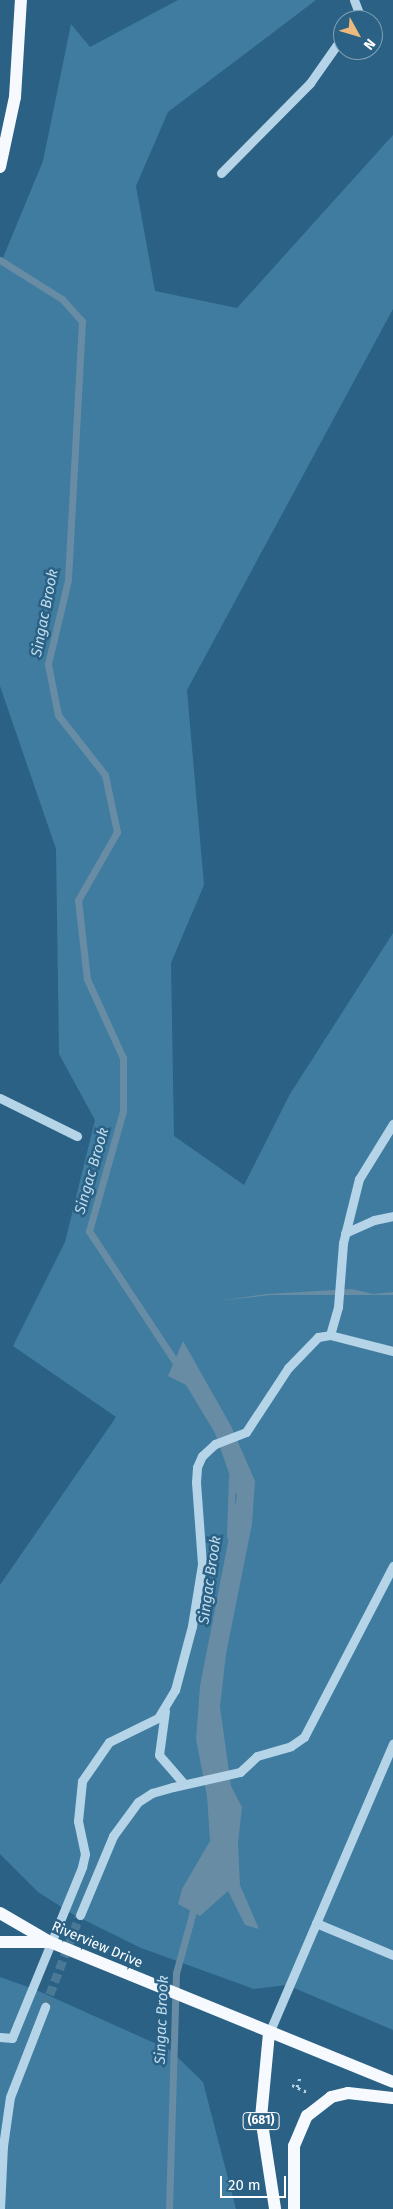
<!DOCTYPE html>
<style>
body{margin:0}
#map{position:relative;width:393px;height:2209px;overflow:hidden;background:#2a6184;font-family:"Fira Sans",sans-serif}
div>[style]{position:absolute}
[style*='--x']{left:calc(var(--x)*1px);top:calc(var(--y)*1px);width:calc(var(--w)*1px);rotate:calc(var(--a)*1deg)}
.green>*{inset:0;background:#3f7ca0}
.water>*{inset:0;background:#688ca4}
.stream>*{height:7px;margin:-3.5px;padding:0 3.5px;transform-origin:3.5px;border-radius:3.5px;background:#688ca4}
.minor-tunnel>*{height:9px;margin-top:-4.5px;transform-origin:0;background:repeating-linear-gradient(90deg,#4a7996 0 9px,transparent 0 13.5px)}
.path>*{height:3px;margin-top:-1.5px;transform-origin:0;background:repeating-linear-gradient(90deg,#b5d4e7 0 2.5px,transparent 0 6.5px)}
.minor>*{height:9px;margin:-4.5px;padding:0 4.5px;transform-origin:4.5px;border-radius:4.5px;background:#b5d4e7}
.major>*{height:12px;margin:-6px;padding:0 6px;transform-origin:6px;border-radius:6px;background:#f6fafe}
span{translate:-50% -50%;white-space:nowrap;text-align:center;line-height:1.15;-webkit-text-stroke:5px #2a6184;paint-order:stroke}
.shield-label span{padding:1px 4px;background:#2a6184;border:1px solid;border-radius:4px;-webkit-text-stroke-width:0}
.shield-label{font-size:12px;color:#fff;font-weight:700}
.street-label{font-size:14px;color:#fff}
.water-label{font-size:15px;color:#c1ddee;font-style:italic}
.north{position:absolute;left:333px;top:10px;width:50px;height:50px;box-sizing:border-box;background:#2a6184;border:1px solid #7fa0b5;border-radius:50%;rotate:129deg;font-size:14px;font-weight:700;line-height:20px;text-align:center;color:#fff}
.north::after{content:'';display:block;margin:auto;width:18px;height:22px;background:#edba7d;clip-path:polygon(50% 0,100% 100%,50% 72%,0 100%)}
.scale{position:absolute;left:220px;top:2176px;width:66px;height:22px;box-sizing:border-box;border:2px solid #fff;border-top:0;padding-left:6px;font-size:15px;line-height:18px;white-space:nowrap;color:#fff;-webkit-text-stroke:4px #2a6184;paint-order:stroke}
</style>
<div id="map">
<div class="green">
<i style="clip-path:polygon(178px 0,316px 0,168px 112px,136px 186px,155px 291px,237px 308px,393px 135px,393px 309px,187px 690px,204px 885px,171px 963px,174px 1136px,244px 1185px,290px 1094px,393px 933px,393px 2030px,287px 1985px,254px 1989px,141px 1948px,74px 1915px,38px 1892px,0 1854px,0 1585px,116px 1417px,13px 1346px,65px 1242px,95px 1120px,59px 1054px,56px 849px,0 686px,0 265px,43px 161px,71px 24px,90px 47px)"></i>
<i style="clip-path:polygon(0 1977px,34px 1989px,170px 2050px,203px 2082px,236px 2209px,0 2209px)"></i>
</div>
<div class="water">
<i style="clip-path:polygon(352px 1289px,373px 1294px,393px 1292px,393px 1295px,271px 1295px,218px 1301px,266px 1294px)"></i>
<i style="clip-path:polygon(183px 1341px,231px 1426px,255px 1481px,252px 1524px,226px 1654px,220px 1707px,231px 1786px,242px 1807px,238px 1843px,240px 1885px,259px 1929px,245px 1925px,228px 1891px,200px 1916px,178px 1904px,182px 1889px,210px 1841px,207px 1796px,196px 1739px,200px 1686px,237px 1496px,215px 1433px,186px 1385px,168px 1376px)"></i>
</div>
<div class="stream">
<i style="--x:0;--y:260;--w:73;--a:32.2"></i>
<i style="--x:62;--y:299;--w:30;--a:48"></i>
<i style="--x:82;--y:321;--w:259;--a:93.1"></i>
<i style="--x:68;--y:580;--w:86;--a:103.4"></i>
<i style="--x:48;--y:664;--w:52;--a:78.9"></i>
<i style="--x:58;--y:715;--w:76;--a:51.9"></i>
<i style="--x:105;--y:775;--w:58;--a:78.1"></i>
<i style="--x:117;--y:832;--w:78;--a:119.8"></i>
<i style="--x:78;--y:900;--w:80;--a:83.5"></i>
<i style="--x:87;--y:979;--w:87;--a:65.5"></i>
<i style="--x:123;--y:1058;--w:53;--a:90"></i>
<i style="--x:123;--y:1111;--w:125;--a:105.8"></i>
<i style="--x:89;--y:1231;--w:165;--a:56.6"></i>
<i style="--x:230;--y:1536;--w:59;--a:-88.1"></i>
<i style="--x:169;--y:2209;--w:236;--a:-88.3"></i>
<i style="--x:176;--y:1973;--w:72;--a:-74.6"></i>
</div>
<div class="minor-tunnel">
<i style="--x:45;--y:2007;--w:98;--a:-69.2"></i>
</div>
<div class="path">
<i style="--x:292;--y:2085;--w:19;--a:25"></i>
<i style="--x:297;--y:2087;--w:10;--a:-73"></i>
</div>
<div class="minor">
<i style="--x:354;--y:0;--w:14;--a:69"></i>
<i style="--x:359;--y:13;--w:9;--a:126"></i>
<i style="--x:221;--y:173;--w:127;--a:-45.3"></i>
<i style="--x:310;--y:83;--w:57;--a:-54.9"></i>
<i style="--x:0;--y:1098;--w:86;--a:26.3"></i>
<i style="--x:345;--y:1233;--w:32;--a:-24"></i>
<i style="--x:374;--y:1220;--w:19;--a:-12"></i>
<i style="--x:330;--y:1335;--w:29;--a:-74"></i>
<i style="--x:338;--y:1307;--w:64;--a:-85.5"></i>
<i style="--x:343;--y:1243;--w:66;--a:-76"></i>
<i style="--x:359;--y:1179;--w:65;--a:-58.3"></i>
<i style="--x:165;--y:1711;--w:44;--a:97.8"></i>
<i style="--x:159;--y:1755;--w:38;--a:49"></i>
<i style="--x:80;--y:1915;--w:86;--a:-67.3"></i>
<i style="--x:113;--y:1836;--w:42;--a:-53.7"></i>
<i style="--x:138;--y:1802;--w:17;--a:-33"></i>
<i style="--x:152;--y:1793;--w:22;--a:-16"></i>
<i style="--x:173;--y:1787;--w:69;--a:-12.6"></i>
<i style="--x:240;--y:1772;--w:23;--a:-43"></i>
<i style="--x:257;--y:1756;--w:35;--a:-16"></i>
<i style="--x:291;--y:1746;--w:16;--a:-35"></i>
<i style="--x:304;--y:1737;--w:193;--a:-62.5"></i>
<i style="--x:316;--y:1923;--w:83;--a:22.6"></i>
<i style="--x:269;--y:2033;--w:315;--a:-66.8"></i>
<i style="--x:0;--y:2037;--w:12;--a:5"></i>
<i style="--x:12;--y:2038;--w:185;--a:-67.7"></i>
<i style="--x:82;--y:1867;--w:13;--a:-77"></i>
<i style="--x:85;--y:1854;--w:34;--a:-102"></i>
<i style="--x:78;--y:1821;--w:40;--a:-84.3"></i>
<i style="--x:82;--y:1781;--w:47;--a:-55.3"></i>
<i style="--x:109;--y:1742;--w:55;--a:-26.1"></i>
<i style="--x:158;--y:1718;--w:33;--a:-59"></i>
<i style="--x:175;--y:1690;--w:66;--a:-75.1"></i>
<i style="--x:192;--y:1626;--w:63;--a:-80.8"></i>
<i style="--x:202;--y:1564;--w:82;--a:-94.2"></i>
<i style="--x:196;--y:1482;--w:15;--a:-86"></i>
<i style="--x:197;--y:1467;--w:12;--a:-66"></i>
<i style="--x:202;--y:1456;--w:18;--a:-43"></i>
<i style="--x:215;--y:1444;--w:33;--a:-21"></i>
<i style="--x:246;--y:1432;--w:77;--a:-56.7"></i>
<i style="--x:288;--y:1368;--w:43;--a:-45.9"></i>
<i style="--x:318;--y:1337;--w:12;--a:-9"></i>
<i style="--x:330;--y:1335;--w:65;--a:14.3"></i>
<i style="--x:0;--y:2209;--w:63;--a:-87.3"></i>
<i style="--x:3;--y:2146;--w:49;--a:-81.9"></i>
<i style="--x:10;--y:2097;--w:97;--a:-68.7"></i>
</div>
<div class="major">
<i style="--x:0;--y:167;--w:72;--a:-77.9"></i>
<i style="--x:15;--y:97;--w:97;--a:-86.5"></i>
<i style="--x:0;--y:1913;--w:58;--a:30.1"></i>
<i style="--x:50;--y:1942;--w:370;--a:22.2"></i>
<i style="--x:0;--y:1942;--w:47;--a:0"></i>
<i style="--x:269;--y:2033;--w:84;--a:95.4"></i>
<i style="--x:261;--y:2117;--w:93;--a:81.3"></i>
<i style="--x:294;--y:2209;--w:63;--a:-90"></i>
<i style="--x:294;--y:2146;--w:33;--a:-67"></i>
<i style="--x:307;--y:2116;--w:31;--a:-38"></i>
<i style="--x:331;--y:2097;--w:17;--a:-13"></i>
<i style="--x:348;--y:2093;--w:45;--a:6.3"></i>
</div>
<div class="shield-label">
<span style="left:261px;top:2121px">(681)</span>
</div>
<div class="street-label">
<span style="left:97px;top:1945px;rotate:23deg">Riverview Drive</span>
</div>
<div class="water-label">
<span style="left:45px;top:613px;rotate:-79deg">Singac Brook</span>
<span style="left:92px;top:1171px;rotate:-74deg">Singac Brook</span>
<span style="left:210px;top:1580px;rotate:-82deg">Singac Brook</span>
<span style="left:162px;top:2020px;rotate:-88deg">Singac Brook</span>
</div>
<div class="north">N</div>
<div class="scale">20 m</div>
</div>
